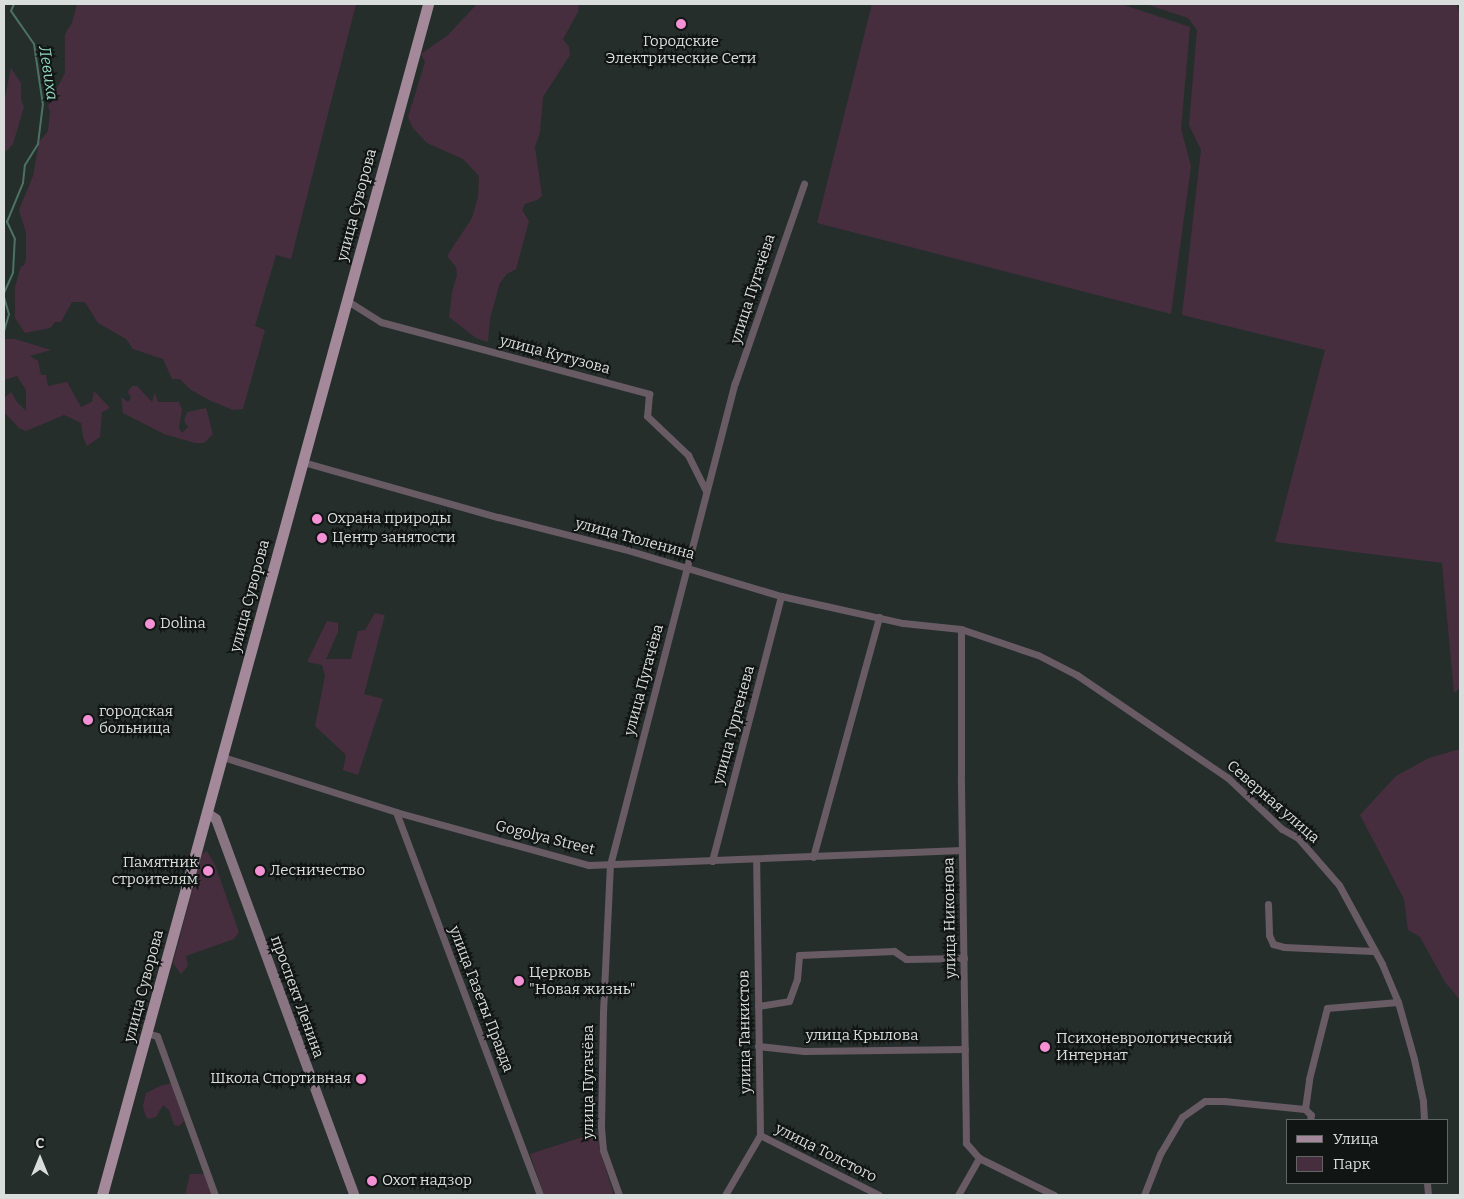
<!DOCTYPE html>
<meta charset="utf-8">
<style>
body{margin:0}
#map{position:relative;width:1464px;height:1199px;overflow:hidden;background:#252e2b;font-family:Bitter,serif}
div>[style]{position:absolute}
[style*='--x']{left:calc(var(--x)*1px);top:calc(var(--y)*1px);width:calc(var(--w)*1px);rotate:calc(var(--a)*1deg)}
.green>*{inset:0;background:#472e3e}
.stream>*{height:2px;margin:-1px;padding:0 1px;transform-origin:1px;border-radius:1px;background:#4c7165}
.street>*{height:7px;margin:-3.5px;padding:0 3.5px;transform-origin:3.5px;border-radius:3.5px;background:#685b63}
.secondary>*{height:10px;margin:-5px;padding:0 5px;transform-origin:5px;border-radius:5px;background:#897582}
.primary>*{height:11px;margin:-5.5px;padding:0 5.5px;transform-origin:5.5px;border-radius:5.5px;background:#a38999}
.dots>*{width:14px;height:14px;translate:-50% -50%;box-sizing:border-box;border:2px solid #111514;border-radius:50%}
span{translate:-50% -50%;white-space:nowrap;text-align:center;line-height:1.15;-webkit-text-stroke:4px #111514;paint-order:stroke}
.poi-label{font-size:15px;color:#d9dedc}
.left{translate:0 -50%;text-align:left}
.right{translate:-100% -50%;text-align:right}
.street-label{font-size:15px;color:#d9dedc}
.water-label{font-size:16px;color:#93d7c0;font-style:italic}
.frame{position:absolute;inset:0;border:5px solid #d9dedc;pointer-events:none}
.legend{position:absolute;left:1286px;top:1119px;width:162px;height:65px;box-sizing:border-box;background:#111514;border:1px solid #616564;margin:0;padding:6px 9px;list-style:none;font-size:15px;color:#d9dedc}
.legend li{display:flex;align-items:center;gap:10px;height:25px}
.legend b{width:25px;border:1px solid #616564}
.north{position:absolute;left:15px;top:1134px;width:50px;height:50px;-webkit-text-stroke:4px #111514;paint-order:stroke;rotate:0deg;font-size:14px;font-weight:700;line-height:20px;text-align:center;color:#d9dedc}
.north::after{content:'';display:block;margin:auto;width:18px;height:22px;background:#d9dedc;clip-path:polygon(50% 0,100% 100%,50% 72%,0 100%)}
</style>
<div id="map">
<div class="green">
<i style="clip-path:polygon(77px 4px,356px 4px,291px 259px,276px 255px,255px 326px,265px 330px,243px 409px,233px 410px,209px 400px,191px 390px,180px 379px,172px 379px,163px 359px,133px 349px,126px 339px,98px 323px,85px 302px,72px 302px,61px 322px,55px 322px,50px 328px,25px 333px,15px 318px,15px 287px,21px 266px,24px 266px,26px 259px,26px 233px,19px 210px,33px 176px,39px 142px,48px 131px,50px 111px,48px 106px,65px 73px,65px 34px,72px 23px)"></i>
<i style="clip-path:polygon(477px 4px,579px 4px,578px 12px,563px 39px,569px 47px,570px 55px,543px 97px,540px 132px,535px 147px,542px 196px,537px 200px,525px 204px,522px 210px,529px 221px,516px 269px,507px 274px,500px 283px,490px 318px,488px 342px,476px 338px,449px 317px,452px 292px,457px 275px,456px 267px,447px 256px,472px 218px,478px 197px,479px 176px,463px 159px,427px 143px,413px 128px,408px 117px,425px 62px,421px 54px,448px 35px)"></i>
<i style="clip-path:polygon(872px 4px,1121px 4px,1190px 27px,1181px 129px,1191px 166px,1171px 314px,817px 223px)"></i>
<i style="clip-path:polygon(1146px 4px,1455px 4px,1457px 6px,1460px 14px,1460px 688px,1454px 693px,1442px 563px,1275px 542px,1325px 350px,1182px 315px,1201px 150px,1189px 125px,1197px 30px,1188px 18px)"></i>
<i style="clip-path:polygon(11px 68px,21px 83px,21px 99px,24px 107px,13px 144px,4px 153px,4px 102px)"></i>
<i style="clip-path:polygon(4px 339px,15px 339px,51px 350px,30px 356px,38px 361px,41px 375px,46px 375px,48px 386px,67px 382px,81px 407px,92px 402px,94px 391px,110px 408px,102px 412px,100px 437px,87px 446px,83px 437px,81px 423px,64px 415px,26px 431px,19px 428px,4px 412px,4px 398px,11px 392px,17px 402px,26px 411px,26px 390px,17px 376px,4px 380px)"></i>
<i style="clip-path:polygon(132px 386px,137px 386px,152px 402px,155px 393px,158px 402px,179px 402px,182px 410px,179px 428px,182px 433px,188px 427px,184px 421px,187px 412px,206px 408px,213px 434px,204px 443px,195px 443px,164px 434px,123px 413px,121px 397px,128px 402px,131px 398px,128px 392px)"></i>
<i style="clip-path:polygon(375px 613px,385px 615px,364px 694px,383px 699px,358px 775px,343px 770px,346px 755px,315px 726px,325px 676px,322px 665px,307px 662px,327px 621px,338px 623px,338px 632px,326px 659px,351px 659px,358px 631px,365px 630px)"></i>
<i style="clip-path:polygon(1460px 749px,1460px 1000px,1445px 982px,1420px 937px,1408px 930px,1404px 899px,1360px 815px,1396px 776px,1429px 758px)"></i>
<i style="clip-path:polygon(207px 851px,215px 865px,239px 932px,234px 939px,186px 956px,188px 966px,181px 974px,173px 963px,202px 854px)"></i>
<i style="clip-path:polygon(172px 1083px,184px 1121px,179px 1126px,174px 1125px,169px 1110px,163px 1105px,156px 1117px,149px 1119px,146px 1117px,143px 1106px,146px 1093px,160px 1086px)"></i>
<i style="clip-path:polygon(598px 1132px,599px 1148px,614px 1195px,544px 1195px,530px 1154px)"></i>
<i style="clip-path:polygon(190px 1174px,205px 1174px,213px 1195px,185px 1195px)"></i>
</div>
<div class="stream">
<i style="--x:4;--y:293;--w:22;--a:-66"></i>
<i style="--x:13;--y:273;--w:34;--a:-87"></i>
<i style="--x:15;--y:239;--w:19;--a:-115"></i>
<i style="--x:7;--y:222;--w:42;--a:-67.7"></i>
<i style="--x:23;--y:183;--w:18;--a:-84"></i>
<i style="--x:25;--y:165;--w:25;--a:-58"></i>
<i style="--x:38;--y:144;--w:39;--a:-83"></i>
<i style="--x:43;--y:105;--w:62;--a:-98.4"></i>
<i style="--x:34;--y:44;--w:40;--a:-124.9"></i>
<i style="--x:11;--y:11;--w:8;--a:-67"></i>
<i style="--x:4;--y:297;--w:18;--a:74"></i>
<i style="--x:9;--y:314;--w:18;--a:106"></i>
</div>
<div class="street">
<i style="--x:346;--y:300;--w:41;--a:32.2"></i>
<i style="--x:381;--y:322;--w:278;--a:15"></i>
<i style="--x:649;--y:394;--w:22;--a:95"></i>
<i style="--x:647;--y:416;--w:57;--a:43.6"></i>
<i style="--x:688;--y:455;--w:40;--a:63.4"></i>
<i style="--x:303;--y:462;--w:203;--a:15.8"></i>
<i style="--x:498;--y:517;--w:130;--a:14.3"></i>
<i style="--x:624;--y:549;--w:164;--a:16.7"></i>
<i style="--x:781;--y:596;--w:125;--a:12.5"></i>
<i style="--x:903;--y:623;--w:58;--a:5.9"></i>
<i style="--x:961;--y:629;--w:81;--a:18.7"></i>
<i style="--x:1038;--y:655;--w:44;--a:27.1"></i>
<i style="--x:1077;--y:675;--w:183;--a:34.3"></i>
<i style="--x:1228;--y:778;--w:74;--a:43.4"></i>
<i style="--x:1282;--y:829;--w:18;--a:29"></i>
<i style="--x:1298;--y:838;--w:62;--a:48.9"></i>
<i style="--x:1339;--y:885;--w:90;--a:61.4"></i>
<i style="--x:1382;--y:964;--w:41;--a:67.2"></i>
<i style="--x:1398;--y:1002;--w:59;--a:74.3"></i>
<i style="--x:1414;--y:1059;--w:43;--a:77.9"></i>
<i style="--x:1423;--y:1101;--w:19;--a:87"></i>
<i style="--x:223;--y:757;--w:182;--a:17.6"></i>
<i style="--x:396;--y:812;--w:200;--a:15.4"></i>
<i style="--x:589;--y:865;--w:373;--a:-2.3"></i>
<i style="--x:396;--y:812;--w:409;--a:69.4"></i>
<i style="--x:813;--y:857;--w:249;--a:-74.6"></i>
<i style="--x:712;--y:861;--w:274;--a:-75.4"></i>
<i style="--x:1268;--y:904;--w:31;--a:88"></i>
<i style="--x:1269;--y:935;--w:10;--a:66"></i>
<i style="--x:1273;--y:944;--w:11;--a:15"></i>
<i style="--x:1284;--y:947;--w:89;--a:2.6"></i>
<i style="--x:758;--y:1006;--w:31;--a:-9"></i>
<i style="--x:789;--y:1001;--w:23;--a:-70"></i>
<i style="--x:797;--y:979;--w:24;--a:-85"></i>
<i style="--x:799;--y:955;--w:95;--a:-2.4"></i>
<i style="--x:894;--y:951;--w:14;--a:34"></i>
<i style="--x:906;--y:959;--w:58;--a:-1"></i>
<i style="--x:147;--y:1033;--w:10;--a:17"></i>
<i style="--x:157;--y:1036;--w:169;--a:70"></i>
<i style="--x:758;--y:1046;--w:46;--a:6.2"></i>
<i style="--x:804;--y:1051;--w:161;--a:-0.7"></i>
<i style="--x:1305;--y:1109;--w:8;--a:45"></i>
<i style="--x:1311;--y:1115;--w:5;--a:101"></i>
<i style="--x:760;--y:1135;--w:133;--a:26.8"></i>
<i style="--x:979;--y:1158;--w:84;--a:26.3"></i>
<i style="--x:1427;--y:1183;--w:12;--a:85"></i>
<i style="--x:619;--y:1195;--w:48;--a:-109.6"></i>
<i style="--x:603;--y:1150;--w:23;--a:-95"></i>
<i style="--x:601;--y:1127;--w:115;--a:-89"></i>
<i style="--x:603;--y:1012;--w:147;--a:-87.3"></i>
<i style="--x:610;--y:865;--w:498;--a:-75.5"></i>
<i style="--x:735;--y:383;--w:211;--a:-70.9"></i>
<i style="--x:725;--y:1195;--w:69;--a:-59.7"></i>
<i style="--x:760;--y:1135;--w:275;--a:-90.8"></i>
<i style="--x:958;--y:1195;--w:43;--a:-60.4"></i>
<i style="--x:979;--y:1158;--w:20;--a:-131"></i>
<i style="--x:966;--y:1143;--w:369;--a:-90.8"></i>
<i style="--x:961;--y:774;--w:145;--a:-90"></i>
<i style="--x:1144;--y:1195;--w:44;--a:-68.7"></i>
<i style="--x:1160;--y:1154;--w:43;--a:-59.3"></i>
<i style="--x:1182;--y:1117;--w:28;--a:-35"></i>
<i style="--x:1205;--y:1101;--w:19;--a:0"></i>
<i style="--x:1224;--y:1101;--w:81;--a:5.6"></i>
<i style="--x:1305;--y:1109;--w:30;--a:-82"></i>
<i style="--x:1309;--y:1079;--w:73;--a:-75.8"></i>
<i style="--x:1327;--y:1008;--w:71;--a:-4.8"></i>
</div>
<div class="secondary">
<i style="--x:207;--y:813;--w:11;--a:34"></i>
<i style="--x:216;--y:819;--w:401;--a:69.8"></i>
</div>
<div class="primary">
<i style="--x:102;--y:1195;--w:1235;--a:-74.69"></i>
</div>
<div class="dots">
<i style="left:681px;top:24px;background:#f491d4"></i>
<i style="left:317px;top:519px;background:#f491d4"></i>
<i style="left:322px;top:538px;background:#f491d4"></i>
<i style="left:150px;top:624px;background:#f491d4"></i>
<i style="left:88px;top:720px;background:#f491d4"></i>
<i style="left:208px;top:871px;background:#f491d4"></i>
<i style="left:260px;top:871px;background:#f491d4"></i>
<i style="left:519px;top:981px;background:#f491d4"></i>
<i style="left:1045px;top:1047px;background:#f491d4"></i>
<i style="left:361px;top:1079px;background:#f491d4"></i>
<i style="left:372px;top:1181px;background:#f491d4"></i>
</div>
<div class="poi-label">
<span style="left:681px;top:50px">Городские<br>Электрические Сети</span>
<span class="left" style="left:327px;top:519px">Охрана природы</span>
<span class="left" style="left:332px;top:538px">Центр занятости</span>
<span class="left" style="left:160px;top:624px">Dolina</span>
<span class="left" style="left:99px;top:720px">городская<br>больница</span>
<span class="right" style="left:198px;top:871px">Памятник<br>строителям</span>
<span class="left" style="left:270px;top:871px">Лесничество</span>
<span class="left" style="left:529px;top:981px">Церковь<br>"Новая жизнь"</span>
<span class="left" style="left:1056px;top:1047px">Психоневрологический<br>Интернат</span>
<span class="right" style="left:351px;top:1079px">Школа Спортивная</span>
<span class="left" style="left:382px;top:1181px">Охот надзор</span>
</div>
<div class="street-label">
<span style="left:357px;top:205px;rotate:-75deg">улица Суворова</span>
<span style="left:753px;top:289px;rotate:-72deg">улица Пугачёва</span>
<span style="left:555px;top:355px;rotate:15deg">улица Кутузова</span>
<span style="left:635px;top:539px;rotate:15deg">улица Тюленина</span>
<span style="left:250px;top:596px;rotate:-75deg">улица Суворова</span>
<span style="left:644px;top:680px;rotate:-75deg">улица Пугачёва</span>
<span style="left:734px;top:725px;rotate:-75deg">улица Тургенева</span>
<span style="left:1273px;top:802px;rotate:41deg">Северная улица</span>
<span style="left:545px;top:838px;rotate:14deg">Gogolya Street</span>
<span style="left:950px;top:918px;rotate:-91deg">улица Никонова</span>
<span style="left:144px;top:986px;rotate:-75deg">улица Суворова</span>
<span style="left:297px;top:997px;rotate:70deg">проспект Ленина</span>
<span style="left:481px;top:999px;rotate:69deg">улица Газеты Правда</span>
<span style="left:745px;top:1032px;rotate:-91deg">улица Танкистов</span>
<span style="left:862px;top:1036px">улица Крылова</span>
<span style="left:589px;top:1082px;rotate:-90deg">улица Пугачёва</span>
<span style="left:826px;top:1153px;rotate:27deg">улица Толстого</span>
</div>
<div class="water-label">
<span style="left:48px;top:73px;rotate:81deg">Левиха</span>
</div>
<div class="frame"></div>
<ul class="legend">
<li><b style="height:6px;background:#a38999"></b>Улица</li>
<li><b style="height:14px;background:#472e3e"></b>Парк</li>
</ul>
<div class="north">С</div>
</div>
